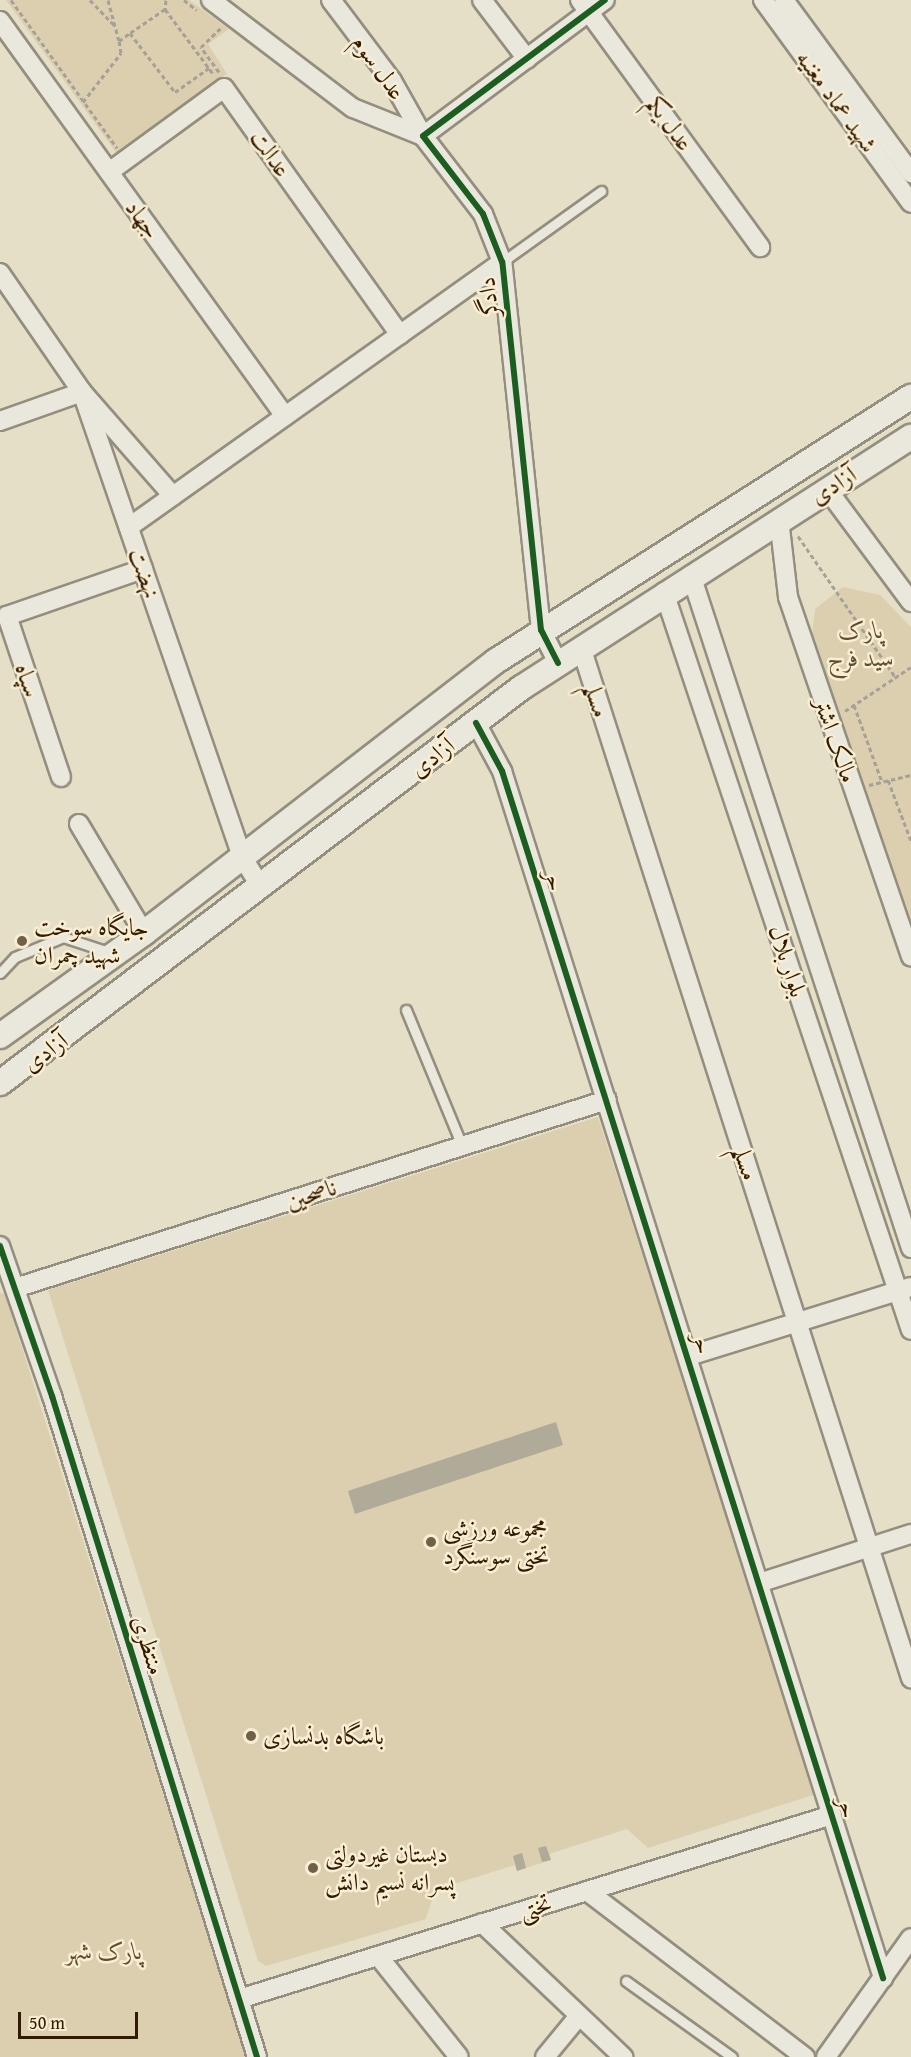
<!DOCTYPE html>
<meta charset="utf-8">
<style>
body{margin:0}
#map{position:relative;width:911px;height:2057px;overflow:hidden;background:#e5dfc8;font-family:"Gentium Book Plus",Amiri,serif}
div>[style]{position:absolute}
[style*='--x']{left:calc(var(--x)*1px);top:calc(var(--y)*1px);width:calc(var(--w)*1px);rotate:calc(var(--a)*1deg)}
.green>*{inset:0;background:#dbcfb0}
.building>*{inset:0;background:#b0aa99}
.path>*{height:3px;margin-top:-1.5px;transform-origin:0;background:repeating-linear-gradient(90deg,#a6a196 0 4.5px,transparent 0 7.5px)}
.roads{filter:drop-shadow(2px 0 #948e7e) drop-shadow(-2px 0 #948e7e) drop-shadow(0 2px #948e7e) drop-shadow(0 -2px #948e7e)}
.lane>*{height:9px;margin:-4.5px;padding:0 4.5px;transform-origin:4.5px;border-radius:4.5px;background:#eae7dc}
.street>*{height:18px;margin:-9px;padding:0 9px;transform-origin:9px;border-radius:9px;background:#eae7dc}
.secondary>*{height:24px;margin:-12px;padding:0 12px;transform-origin:12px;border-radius:12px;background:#eae7dc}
.cycleway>*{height:6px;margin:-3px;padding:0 3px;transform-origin:3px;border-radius:3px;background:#1b5e20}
.dots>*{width:16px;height:16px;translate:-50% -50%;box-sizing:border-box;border:3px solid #f7eed3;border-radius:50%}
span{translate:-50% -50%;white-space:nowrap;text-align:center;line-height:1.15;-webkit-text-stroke:5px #f7eed3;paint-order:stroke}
.street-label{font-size:24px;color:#331a02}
.park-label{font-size:24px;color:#634c30;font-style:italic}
.poi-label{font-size:24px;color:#331a02}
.left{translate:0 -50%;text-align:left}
.scale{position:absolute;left:18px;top:2012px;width:120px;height:27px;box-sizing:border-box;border:3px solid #331a02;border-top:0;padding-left:8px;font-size:18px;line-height:21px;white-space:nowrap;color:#331a02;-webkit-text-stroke:4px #f7eed3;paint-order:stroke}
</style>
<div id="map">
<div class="green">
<i style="clip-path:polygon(6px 0,189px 0,229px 29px,208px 44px,227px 74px,117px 154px)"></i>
<i style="clip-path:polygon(843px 587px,880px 595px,911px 627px,911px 946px,896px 906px,902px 901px,810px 649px,815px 609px)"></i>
<i style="clip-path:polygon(598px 1117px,816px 1794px,648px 1848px,627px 1829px,549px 1854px,551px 1860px,526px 1868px,517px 1871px,515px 1865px,435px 1890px,426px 1919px,266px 1966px,258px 1961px,48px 1290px)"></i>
<i style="clip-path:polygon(0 1293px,5px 1294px,246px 2057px,0 2057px)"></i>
</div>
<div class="building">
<i style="clip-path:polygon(556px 1422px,563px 1445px,355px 1514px,348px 1491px)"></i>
<i style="clip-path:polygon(546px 1846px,551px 1860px,542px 1862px,538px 1848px)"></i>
<i style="clip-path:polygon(522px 1853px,526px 1868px,517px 1871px,513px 1856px)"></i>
</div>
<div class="path">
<i style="--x:11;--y:0;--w:182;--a:54.4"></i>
<i style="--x:90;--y:0;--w:35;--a:46"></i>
<i style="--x:108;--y:0;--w:42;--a:75"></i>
<i style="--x:166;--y:0;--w:9;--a:96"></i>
<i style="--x:165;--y:9;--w:82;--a:53.4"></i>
<i style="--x:184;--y:0;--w:16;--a:38"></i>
<i style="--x:165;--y:9;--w:42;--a:145.6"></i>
<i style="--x:130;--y:33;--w:74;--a:52.7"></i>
<i style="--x:175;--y:92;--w:42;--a:-35.2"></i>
<i style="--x:219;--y:72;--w:31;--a:-126"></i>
<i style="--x:201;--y:47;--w:28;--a:-44"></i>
<i style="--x:83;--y:102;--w:62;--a:-52.2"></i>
<i style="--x:121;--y:53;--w:12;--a:-99"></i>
<i style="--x:119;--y:41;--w:14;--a:-36"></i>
<i style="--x:798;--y:536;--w:173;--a:55.4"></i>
<i style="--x:854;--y:705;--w:82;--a:70"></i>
<i style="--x:845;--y:711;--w:79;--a:-33.7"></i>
<i style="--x:888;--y:780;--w:65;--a:69.3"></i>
<i style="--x:869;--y:785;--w:43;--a:-13.4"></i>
</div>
<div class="roads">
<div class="lane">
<i style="--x:502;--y:262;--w:122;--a:-35.6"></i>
<i style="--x:0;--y:973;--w:22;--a:-47"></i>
<i style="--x:15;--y:957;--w:52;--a:-22.6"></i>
<i style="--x:63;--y:937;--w:52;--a:18.1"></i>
<i style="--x:406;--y:1010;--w:147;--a:67.6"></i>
<i style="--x:626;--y:1981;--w:130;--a:35.6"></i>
</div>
<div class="street">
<i style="--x:211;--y:0;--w:178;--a:37.3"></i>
<i style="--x:353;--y:108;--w:75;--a:21.8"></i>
<i style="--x:331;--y:0;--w:101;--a:53"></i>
<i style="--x:392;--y:81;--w:63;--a:60.6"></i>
<i style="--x:482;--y:0;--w:74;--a:52.7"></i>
<i style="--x:580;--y:0;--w:306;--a:53.9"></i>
<i style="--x:763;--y:0;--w:251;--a:53.9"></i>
<i style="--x:784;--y:0;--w:215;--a:53.7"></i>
<i style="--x:0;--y:21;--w:487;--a:54.2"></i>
<i style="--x:109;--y:172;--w:142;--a:-36.1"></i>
<i style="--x:224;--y:88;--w:303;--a:54.5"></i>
<i style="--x:0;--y:273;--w:145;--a:55.4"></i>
<i style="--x:82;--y:392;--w:490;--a:71"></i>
<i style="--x:241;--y:855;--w:39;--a:58"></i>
<i style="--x:0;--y:421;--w:87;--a:-19.5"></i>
<i style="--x:82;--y:392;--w:138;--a:48.8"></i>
<i style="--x:827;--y:489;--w:141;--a:53.4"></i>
<i style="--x:779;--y:519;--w:79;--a:83.4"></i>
<i style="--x:788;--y:597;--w:380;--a:71.1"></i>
<i style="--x:129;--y:527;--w:458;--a:-35.4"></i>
<i style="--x:691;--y:575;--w:708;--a:71.9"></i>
<i style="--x:664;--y:592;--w:778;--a:71.5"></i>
<i style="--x:581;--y:647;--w:1083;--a:72.25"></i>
<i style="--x:558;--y:663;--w:37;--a:-117"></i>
<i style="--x:541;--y:630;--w:370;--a:-96"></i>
<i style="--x:502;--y:262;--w:52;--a:-111.6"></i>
<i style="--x:483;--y:214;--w:98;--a:-127.6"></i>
<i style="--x:423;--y:136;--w:227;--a:-36.8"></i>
<i style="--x:476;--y:723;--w:55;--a:61.6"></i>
<i style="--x:502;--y:771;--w:1266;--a:72.48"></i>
<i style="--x:61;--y:777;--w:170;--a:-108.5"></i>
<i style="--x:7;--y:616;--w:144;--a:-19.1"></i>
<i style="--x:79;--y:824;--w:127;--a:59.2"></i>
<i style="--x:0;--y:1246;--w:159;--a:70.9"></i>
<i style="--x:52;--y:1396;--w:692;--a:72.77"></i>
<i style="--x:15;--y:1288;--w:621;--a:-17.62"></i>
<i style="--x:689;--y:1356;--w:232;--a:-17.3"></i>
<i style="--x:759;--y:1583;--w:160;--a:-17.9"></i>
<i style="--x:587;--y:1891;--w:274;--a:37.3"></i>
<i style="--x:482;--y:1923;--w:195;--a:43.5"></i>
<i style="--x:378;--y:1956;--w:129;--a:51.3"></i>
<i style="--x:239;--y:1999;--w:621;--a:-17.24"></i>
<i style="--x:545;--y:2057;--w:52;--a:-50.5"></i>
<i style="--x:826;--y:2057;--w:146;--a:-54.5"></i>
</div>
<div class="secondary">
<i style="--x:0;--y:1036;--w:177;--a:-35.6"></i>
<i style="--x:144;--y:933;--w:445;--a:-37.7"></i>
<i style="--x:496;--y:661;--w:492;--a:-32.5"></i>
<i style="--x:0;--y:1083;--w:654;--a:-37.17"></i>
<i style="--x:521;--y:688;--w:464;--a:-32.8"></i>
</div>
</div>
<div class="cycleway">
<i style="--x:558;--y:663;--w:37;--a:-117"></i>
<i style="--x:541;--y:630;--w:370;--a:-96"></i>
<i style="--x:502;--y:262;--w:52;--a:-111.6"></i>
<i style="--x:483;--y:214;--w:98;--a:-127.6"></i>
<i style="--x:423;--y:136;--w:227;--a:-36.8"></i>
<i style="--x:476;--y:723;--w:55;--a:61.6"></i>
<i style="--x:502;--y:771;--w:1266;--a:72.48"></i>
<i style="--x:0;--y:1246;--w:159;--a:70.9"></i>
<i style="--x:52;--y:1396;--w:692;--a:72.77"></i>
</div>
<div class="dots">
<i style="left:22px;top:941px;background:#715f47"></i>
<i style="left:431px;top:1542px;background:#715f47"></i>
<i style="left:251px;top:1736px;background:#715f47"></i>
<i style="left:313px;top:1868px;background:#715f47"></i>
</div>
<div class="street-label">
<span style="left:379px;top:67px;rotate:55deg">عدل سوم</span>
<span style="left:837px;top:101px;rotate:54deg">شهید عماد مغنیه</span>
<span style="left:670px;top:123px;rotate:54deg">عدل یکم</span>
<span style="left:271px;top:153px;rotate:55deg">عدالت</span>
<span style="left:143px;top:219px;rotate:54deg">جهاد</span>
<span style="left:488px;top:297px;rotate:-96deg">دادگر</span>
<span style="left:833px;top:485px;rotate:-32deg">آزادی</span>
<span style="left:145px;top:573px;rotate:71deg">نهضت</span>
<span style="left:28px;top:680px;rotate:71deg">سپاه</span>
<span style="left:597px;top:700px;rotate:72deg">مسلم</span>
<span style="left:836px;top:740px;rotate:71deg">مالک اشتر</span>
<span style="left:432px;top:757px;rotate:-38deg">آزادی</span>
<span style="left:555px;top:880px;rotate:72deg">حر</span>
<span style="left:788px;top:961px;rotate:72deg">بلوار بلال</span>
<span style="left:45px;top:1052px;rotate:-36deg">آزادی</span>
<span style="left:746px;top:1163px;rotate:72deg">مسلم</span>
<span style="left:311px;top:1194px;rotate:-18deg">ناصحین</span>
<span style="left:703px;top:1343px;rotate:72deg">حر</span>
<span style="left:149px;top:1645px;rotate:73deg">منتظری</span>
<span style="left:848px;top:1807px;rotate:73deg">حر</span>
<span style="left:535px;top:1907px;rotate:-17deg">تختی</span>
</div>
<div class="park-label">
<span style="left:861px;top:644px">پارک<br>سید فرج</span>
<span style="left:104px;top:1951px">پارک شهر</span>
</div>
<div class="poi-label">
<span class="left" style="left:34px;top:941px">جایگاه سوخت<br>شهید چمران</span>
<span class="left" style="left:443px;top:1542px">مجموعه ورزشی<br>تختی سوسنگرد</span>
<span class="left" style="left:263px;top:1736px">باشگاه بدنسازی</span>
<span class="left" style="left:325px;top:1868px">دبستان غیردولتی<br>پسرانه نسیم دانش</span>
</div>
<div class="scale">50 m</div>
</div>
